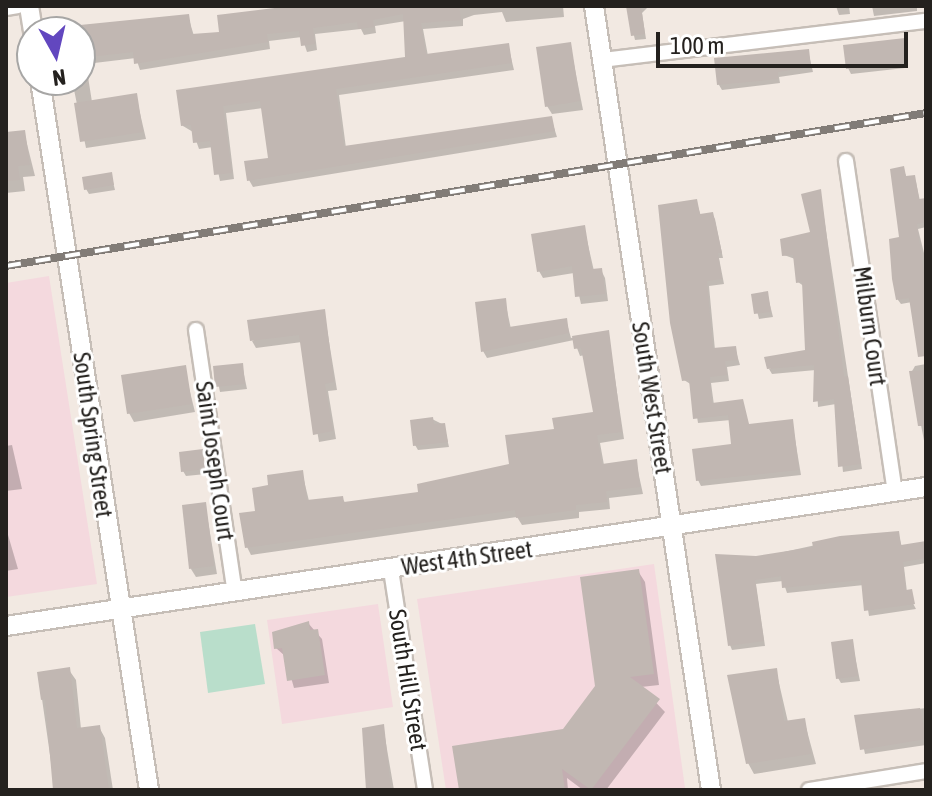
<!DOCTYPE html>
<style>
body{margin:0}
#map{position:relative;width:932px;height:796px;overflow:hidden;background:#f2e9e2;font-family:"Asap Condensed",sans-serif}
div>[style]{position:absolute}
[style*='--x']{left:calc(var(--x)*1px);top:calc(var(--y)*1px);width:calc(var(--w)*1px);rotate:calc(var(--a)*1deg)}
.commercial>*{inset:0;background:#f4d9de}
.green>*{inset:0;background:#b9decb}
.shadow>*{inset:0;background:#0003}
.building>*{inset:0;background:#c1b7b2}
.roads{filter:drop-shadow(2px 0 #c6beb7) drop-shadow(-2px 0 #c6beb7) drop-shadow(0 2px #c6beb7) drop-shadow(0 -2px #c6beb7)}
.minor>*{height:14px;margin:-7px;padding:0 7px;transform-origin:7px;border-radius:7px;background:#fff}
.tertiary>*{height:18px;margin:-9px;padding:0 9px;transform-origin:9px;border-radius:9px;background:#fff}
.rail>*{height:8px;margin-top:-4px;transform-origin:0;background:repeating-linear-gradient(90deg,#fff 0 15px,#827c77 0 30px);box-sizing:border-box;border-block:2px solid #827c77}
span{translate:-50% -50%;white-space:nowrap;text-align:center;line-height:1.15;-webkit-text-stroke:6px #fff;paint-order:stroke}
.street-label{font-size:24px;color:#24211e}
.frame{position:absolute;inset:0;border:8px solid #24211e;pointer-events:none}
.north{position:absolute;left:16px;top:16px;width:80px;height:80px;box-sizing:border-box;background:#fff;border:2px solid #a7a6a5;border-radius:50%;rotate:172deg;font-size:22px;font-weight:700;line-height:32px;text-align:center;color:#24211e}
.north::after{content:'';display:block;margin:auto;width:28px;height:36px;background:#6247bf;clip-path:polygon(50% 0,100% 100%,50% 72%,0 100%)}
.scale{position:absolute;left:656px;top:32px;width:252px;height:36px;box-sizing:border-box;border:4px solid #24211e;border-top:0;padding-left:10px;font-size:24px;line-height:28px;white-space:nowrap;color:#24211e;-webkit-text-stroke:6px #fff;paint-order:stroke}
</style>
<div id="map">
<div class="commercial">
<i style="clip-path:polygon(49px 276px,97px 584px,6px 597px,6px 283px)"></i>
<i style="clip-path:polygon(654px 564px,685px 788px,446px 790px,417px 599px)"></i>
<i style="clip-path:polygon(378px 604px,393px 707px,282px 724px,267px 620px)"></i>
</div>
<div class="green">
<i style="clip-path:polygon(255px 624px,265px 684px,208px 693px,200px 632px)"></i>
</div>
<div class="shadow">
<i style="clip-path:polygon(305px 6px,563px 6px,564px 17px,506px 22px,502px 12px,474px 15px,463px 19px,463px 26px,423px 29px,428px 56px,508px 45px,514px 70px,339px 95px,346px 148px,551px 118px,557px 137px,253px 187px,249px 180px,270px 159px,263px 108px,226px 113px,234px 179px,220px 181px,213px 147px,199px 149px,193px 132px,183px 126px,179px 92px,407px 59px,406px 21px,375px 26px,376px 33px,364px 35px,361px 29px,315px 34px,317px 50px,307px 52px,302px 37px,269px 41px,270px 49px,140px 70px,136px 58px,86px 64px,92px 102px,136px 96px,146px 139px,86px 148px,72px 80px,80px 80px,80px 32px,63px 31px,188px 16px,194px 36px,221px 34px)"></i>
<i style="clip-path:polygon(627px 6px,649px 6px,642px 13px,646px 39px,635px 40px)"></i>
<i style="clip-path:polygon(836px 6px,849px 6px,850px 14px,839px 15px)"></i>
<i style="clip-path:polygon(872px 6px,917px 6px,917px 11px,874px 16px)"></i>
<i style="clip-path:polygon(904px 40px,905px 68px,851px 74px,848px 68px)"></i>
<i style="clip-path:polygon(570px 44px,583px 110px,552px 114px,547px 106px)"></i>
<i style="clip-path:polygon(808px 51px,813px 72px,779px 77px,780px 83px,722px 90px,719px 85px,716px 60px)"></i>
<i style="clip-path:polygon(24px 132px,35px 176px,23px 177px,25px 191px,6px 193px,6px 147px)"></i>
<i style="clip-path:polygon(903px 169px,907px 178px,916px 182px,920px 201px,926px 200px,926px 227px,918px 229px,926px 261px,926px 339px,912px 302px,901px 304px,898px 300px)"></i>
<i style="clip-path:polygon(111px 174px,115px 190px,89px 194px,86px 189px)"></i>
<i style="clip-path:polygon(820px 191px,862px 469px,843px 472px,836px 404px,818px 407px,816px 370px,772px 374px,769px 369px,807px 351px,805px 287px,798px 282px,795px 259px,784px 255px,812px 233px)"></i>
<i style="clip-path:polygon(696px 201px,701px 216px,712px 214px,715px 219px,723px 258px,719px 258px,724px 284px,709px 286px,715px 350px,735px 348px,740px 365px,727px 367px,729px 381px,711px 383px,714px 405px,742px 401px,749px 426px,792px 421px,801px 475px,701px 486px,698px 480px,734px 446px,731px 420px,698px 423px,692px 385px,684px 380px)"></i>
<i style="clip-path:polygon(584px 227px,594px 271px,601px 270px,605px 278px,608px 301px,581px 304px,574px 273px,543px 278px,539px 271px)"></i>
<i style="clip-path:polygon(767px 293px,773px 317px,759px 319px,753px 295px)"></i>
<i style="clip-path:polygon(505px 301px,511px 329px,566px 320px,571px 338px,608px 332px,624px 439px,600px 443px,604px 465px,636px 462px,643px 494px,609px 498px,610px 509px,579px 512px,579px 518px,522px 525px,517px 517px,251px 555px,247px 547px,271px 487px,302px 472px,309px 501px,342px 498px,346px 504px,421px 493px,511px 465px,556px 431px,596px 414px,585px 355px,580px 356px,574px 340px,487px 358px,483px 351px)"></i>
<i style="clip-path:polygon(324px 311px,337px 390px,328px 391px,336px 439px,319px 442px,302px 342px,256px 348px,252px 341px)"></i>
<i style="clip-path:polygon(926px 364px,926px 451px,911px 373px,915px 366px)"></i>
<i style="clip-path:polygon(242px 365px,247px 389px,220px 392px,215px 368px)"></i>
<i style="clip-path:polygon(184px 368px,195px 412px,134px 422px,129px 413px)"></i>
<i style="clip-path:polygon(432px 419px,444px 425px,449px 447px,418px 450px,415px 445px)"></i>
<i style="clip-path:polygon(12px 445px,22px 489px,6px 491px,6px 446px)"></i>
<i style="clip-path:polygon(202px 452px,206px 474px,186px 476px,183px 471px)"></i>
<i style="clip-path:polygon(205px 504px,217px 574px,196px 577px,191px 569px)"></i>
<i style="clip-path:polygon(6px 528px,18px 569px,6px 571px)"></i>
<i style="clip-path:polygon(898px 533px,902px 547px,926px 543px,926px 563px,904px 567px,907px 592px,916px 609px,869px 616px,864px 585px,787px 593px,783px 581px,756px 584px,765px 646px,732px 650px,730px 645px,756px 558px,866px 534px)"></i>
<i style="clip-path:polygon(638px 571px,645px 582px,659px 685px,641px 687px,665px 712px,606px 790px,583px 790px,567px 778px,568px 790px,461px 790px,564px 731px,597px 686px)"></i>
<i style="clip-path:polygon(308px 623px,322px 639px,329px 683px,294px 688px,285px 656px,276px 648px)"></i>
<i style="clip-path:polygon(852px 641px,860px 681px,841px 683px,838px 678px)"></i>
<i style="clip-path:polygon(69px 670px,76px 680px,81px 729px,99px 727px,105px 738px,113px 790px,55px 790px,42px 699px)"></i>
<i style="clip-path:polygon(776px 670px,788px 722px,804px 720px,816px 764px,754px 774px,748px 763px)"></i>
<i style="clip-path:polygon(926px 708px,926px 745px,865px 754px,857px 717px)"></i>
<i style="clip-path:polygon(383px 726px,394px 790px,353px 790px,368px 788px)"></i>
</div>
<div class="building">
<i style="clip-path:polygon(291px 6px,459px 6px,461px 20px,421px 23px,426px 54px,509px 43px,512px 63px,336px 89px,344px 146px,552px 116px,555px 131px,247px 181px,244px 161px,268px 158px,260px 101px,223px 106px,232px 173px,214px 175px,210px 141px,193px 143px,191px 125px,181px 126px,176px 90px,405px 57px,403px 14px,373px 20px,374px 27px,358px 29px,357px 22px,313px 28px,315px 44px,301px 46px,299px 31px,267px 34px,268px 42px,134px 64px,133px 52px,80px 58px,80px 25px,189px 14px,192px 34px,219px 32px,217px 15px)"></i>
<i style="clip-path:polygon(626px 6px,641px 6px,645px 34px,631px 36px)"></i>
<i style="clip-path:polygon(905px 38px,903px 63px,846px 69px,843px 45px)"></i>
<i style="clip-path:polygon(571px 42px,580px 101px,545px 107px,536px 47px)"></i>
<i style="clip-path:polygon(809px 49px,811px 67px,778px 72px,778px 79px,717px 85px,714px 58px)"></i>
<i style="clip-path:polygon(137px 93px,143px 132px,80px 142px,74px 103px)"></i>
<i style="clip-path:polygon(25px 130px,30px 165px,18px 166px,20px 180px,6px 181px,6px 132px)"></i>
<i style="clip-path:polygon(904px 166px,906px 176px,915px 175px,919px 199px,926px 198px,926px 222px,917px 224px,926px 287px,926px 356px,918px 357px,909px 298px,896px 300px,892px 279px,889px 239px,899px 237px,890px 169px)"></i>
<i style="clip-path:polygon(112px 172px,114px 185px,84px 190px,82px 177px)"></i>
<i style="clip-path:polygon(821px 189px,844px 377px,848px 376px,861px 464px,838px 467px,834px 399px,813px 402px,814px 365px,767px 369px,764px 357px,805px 350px,802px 282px,796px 283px,793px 255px,782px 256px,780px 239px,810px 232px,801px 194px)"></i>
<i style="clip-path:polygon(697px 199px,700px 214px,713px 212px,722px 253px,718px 253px,722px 279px,707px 281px,713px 348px,736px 346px,738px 360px,725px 361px,727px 375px,710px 377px,712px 403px,743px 399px,749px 424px,793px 419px,799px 470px,696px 481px,692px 449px,731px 444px,728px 415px,693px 419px,689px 380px,682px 381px,670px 323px,658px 205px)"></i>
<i style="clip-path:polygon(585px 225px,592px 269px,602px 268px,605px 294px,575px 297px,572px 266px,537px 272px,531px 234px)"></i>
<i style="clip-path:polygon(768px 291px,771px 312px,754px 314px,751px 294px)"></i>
<i style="clip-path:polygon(506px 298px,509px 327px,567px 318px,569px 333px,481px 352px,475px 302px)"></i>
<i style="clip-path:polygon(325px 309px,334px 382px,325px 384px,333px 431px,313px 435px,299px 335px,250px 341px,247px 320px)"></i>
<i style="clip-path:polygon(609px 330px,622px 432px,597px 435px,602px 464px,637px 459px,640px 487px,606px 491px,607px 502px,576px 505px,576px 510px,516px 518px,515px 510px,245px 548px,239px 513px,255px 511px,252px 488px,268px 485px,267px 475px,303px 470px,307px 500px,343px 496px,344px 502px,418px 492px,417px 484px,509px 464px,505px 435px,554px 429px,552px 418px,593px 412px,581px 348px,574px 349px,572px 336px)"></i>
<i style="clip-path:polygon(243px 363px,245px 384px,215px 387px,213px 366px)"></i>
<i style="clip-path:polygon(186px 365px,192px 404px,127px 414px,121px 375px)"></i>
<i style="clip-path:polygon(926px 370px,926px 426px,918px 426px,909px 371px)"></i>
<i style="clip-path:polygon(433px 417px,434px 424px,445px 423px,448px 442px,413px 446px,410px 420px)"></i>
<i style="clip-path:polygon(203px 449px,205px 469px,181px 472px,179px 452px)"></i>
<i style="clip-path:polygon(206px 502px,214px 566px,189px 569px,182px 505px)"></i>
<i style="clip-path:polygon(899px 531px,901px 545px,926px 541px,926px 558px,903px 562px,906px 590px,912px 589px,915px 604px,864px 611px,861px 580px,782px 588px,781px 576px,755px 580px,764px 641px,728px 646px,715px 554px,756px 556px,813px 547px,812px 542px,840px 536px)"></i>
<i style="clip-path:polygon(639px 569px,654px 674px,630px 677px,660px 699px,591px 790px,562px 769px,565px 790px,459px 790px,452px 746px,563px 729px,595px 686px,580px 577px)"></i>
<i style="clip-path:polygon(309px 621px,310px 630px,318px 629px,325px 675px,287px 681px,282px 648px,274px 649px,272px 632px)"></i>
<i style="clip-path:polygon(853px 639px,858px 676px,836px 679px,831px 642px)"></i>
<i style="clip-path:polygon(70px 667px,77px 728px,100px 725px,109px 790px,53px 790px,45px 699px,41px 700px,37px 672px)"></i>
<i style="clip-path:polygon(777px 668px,784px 721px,805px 718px,811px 754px,746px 764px,727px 675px)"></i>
<i style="clip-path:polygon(920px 708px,926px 739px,860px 750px,854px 715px)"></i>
<i style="clip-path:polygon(384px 724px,391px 790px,366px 790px,362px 728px)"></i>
</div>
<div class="roads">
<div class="minor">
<i style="--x:6;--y:8;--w:12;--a:-9"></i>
<i style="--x:602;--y:60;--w:326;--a:-6.9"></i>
<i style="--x:846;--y:161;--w:335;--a:81.6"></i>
<i style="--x:196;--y:330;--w:266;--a:81.6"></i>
<i style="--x:391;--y:570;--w:223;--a:81.2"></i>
<i style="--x:809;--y:790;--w:119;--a:-9.2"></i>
</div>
<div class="tertiary">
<i style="--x:29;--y:6;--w:26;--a:81"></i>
<i style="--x:594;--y:6;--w:793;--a:81.51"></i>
<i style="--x:40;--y:80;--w:718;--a:81.27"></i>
<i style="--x:6;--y:626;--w:930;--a:-8.59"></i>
</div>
</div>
<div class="rail">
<i style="--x:6;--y:266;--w:933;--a:-9.44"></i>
</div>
<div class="street-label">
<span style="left:870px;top:326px;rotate:82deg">Milburn Court</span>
<span style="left:652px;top:398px;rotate:81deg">South West Street</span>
<span style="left:93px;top:435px;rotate:82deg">South Spring Street</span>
<span style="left:215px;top:461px;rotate:82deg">Saint Joseph Court</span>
<span style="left:467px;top:558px;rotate:-8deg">West 4th Street</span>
<span style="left:408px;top:680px;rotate:81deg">South Hill Street</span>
</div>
<div class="frame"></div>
<div class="north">N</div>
<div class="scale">100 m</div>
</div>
